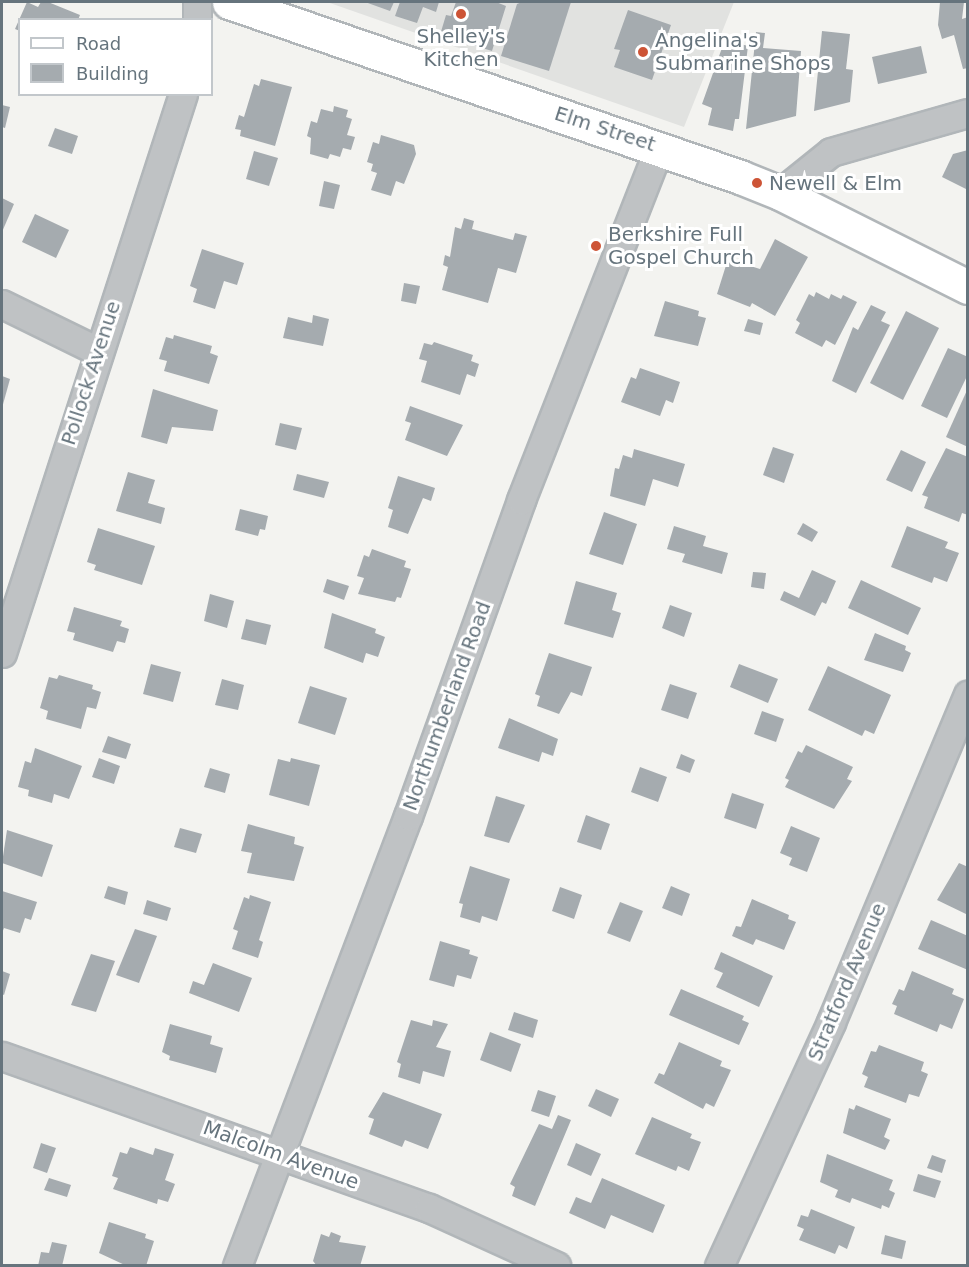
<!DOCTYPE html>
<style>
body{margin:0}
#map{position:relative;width:969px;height:1267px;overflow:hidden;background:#f3f3f0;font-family:"DejaVu Sans",sans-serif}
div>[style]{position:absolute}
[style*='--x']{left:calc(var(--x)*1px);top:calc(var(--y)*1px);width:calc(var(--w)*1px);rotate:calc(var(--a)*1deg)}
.built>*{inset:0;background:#e1e2e0}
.building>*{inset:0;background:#a5abaf}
.roads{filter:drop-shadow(2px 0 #b1b6b9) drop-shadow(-2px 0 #b1b6b9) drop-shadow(0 2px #b1b6b9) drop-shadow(0 -2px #b1b6b9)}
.street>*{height:27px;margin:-13.5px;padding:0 13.5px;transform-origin:13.5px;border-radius:13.5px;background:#bfc2c4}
.secondary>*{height:33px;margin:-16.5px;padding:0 16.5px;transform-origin:16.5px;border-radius:16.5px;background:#fff}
.dots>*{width:16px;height:16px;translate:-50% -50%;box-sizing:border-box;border:3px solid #fff;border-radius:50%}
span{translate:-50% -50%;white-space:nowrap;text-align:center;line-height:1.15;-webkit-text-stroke:6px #fff;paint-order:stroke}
.poi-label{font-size:20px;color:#66747d}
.left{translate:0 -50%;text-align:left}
.street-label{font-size:20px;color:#66747d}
.frame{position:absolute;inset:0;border:3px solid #66747d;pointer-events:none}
.legend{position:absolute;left:18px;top:18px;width:195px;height:78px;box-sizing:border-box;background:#fff;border:2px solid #c2c7cb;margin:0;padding:8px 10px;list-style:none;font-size:18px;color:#66747d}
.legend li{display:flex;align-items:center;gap:12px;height:30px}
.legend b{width:30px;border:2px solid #c2c7cb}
</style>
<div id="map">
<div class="built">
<i style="clip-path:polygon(327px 2px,734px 2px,684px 127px)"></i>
</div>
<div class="building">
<i style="clip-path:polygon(27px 2px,38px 7px,41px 2px,48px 2px,80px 15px,78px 20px,20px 20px,20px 31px,15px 29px)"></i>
<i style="clip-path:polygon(365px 2px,394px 2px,390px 11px)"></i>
<i style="clip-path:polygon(400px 2px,439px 2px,436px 12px,423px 7px,417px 23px,395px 16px)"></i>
<i style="clip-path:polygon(456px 2px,496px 2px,506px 6px,492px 51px,440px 35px,446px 15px,451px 16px)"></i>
<i style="clip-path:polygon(522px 2px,571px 2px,549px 71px,501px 56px,517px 4px)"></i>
<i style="clip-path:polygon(940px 2px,964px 2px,962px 19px,968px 17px,968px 68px,963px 69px,954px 35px,942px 39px,938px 25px)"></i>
<i style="clip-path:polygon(628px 10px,671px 25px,652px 80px,614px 67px,620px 50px,614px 49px)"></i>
<i style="clip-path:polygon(822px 31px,850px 34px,846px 69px,853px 70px,850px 102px,814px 111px)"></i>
<i style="clip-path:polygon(756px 32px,765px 33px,763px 48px,801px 51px,796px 116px,746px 129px)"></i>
<i style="clip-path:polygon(737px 43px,748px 46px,739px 119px,735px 119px,733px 131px,708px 125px,712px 108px,702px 104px,723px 45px,734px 49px)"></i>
<i style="clip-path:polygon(921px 46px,927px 73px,878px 84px,872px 57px)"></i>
<i style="clip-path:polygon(261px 79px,292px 87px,275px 146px,240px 136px,241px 130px,235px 129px,239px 115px,244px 117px,254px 84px,259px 86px)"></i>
<i style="clip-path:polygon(2px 105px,10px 107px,5px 128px,2px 127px)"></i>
<i style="clip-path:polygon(334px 106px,348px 110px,346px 117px,352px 119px,347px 135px,355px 137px,351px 150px,343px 148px,340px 157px,330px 154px,328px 159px,310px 154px,311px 138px,307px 136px,311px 121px,317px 123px,321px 109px,333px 112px)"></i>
<i style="clip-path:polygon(55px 128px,78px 136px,72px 154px,48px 146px)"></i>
<i style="clip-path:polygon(381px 135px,414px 145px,416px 154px,404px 184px,396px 181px,391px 196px,371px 190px,377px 173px,371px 171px,373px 164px,367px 162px,373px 142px,379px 144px)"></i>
<i style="clip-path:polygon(968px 150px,968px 190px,942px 177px,953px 154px)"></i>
<i style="clip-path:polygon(254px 151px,278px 158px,269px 186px,246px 179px)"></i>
<i style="clip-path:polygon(324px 181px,340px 185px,334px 209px,319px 206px)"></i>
<i style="clip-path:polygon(2px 198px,14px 204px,2px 232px)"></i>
<i style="clip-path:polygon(35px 214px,69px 230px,56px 258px,22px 242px)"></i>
<i style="clip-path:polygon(464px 218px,474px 221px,472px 229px,513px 240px,515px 233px,527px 236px,516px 273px,498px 268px,488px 303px,442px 290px,448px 267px,443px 265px,445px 255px,450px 257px,455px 227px,461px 229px)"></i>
<i style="clip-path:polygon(775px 239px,808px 257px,775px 316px,752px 303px,750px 307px,717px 294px,728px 259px,760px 269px)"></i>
<i style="clip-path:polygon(202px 249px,244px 263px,237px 285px,224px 281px,215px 309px,193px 302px,197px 289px,190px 286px)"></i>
<i style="clip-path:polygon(404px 283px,420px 286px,416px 304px,401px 301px)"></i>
<i style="clip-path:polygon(816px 292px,829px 299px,831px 294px,841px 299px,843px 295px,857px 302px,835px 345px,826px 340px,822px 347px,795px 333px,800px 323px,796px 320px,809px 294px,814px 297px)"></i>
<i style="clip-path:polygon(665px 301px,699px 311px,698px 316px,706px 318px,698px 346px,654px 336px)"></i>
<i style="clip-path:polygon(871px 305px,886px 312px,881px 321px,890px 325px,856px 393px,832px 381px,853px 327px,858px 330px)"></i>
<i style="clip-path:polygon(906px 311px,939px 328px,903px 400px,870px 383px)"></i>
<i style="clip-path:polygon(313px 315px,329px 319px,323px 346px,283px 338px,288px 317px,312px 323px)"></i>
<i style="clip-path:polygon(748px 319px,763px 323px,760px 335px,744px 331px)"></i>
<i style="clip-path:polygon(174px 335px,212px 346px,210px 353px,218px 356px,209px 384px,164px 371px,167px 361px,159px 359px,166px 337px,173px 339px)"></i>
<i style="clip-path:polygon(434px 342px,473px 355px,471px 361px,479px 364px,475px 377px,467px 374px,460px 395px,421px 382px,427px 361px,419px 359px,424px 343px,432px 345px)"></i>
<i style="clip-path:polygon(948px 348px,968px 357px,968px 374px,947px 418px,921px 406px)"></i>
<i style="clip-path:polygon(640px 368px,680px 382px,673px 403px,666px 400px,660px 416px,621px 402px,631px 377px,636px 379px)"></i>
<i style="clip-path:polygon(2px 376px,10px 379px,2px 408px)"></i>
<i style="clip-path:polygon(968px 388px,968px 447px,946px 437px)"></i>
<i style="clip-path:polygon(153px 389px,218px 410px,213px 431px,172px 427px,167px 444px,141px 437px)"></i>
<i style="clip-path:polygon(410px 406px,463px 425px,447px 456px,405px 440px,411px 423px,405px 421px)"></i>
<i style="clip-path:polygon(280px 423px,302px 428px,296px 450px,275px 445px)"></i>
<i style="clip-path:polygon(773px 447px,794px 454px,784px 483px,763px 475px)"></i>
<i style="clip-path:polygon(946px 448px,968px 457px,968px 515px,962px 513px,959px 522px,924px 508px,928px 497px,922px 495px)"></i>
<i style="clip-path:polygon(634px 449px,685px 464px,678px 487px,653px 479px,645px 506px,610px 496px,615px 468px,619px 469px,623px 455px,632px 458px)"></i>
<i style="clip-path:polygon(901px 450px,926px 462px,912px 492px,886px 480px)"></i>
<i style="clip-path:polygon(128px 472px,155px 480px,148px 503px,165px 508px,161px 524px,116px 511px)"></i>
<i style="clip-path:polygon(297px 474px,329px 482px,324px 498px,293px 490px)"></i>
<i style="clip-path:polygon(398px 476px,435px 488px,431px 501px,423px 498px,408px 534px,388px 527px,393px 510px,388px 508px)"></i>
<i style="clip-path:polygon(240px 509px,268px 516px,265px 530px,260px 529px,258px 536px,235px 530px)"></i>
<i style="clip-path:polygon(604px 512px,637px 524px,623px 565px,589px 554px)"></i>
<i style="clip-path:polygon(803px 523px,818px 532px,812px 542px,797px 534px)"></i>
<i style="clip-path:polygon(674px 526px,706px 536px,703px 546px,728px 553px,722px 574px,682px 562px,685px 554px,667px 549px)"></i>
<i style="clip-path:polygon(907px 526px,948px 542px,945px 548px,959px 553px,947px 582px,934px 577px,932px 583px,891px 567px)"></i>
<i style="clip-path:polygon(98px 528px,155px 546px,142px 585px,94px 570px,96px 565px,87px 562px)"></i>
<i style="clip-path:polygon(372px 549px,406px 561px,404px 567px,411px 569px,401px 598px,397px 597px,395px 602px,358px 594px,364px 578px,357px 576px,364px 555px,369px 557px)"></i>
<i style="clip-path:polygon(812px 570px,836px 581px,826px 604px,822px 602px,815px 616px,780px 600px,784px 591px,799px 598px)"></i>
<i style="clip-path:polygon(753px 572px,766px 573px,764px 589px,751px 587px)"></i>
<i style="clip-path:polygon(327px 579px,349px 586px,344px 600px,323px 592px)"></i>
<i style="clip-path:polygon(861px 580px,921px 608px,908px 635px,848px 608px)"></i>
<i style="clip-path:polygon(576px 581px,617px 593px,612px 610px,621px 613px,613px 638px,564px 624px)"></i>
<i style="clip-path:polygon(210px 594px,234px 601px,227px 628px,204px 621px)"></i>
<i style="clip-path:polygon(670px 605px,692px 613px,684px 637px,662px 628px)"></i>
<i style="clip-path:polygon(74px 607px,122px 621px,120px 626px,129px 629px,125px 643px,117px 641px,113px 652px,73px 640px,75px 633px,67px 631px)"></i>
<i style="clip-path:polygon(332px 613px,376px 629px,375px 633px,385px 637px,378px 657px,366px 653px,363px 663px,324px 648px)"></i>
<i style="clip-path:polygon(246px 619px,271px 625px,266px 645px,241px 639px)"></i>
<i style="clip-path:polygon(875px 633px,906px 646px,905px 650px,911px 653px,903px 672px,864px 660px)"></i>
<i style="clip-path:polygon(549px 653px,592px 667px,582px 696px,571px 692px,559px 714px,537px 706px,540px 696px,535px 694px)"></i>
<i style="clip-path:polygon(151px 664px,181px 672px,173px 702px,143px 694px)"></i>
<i style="clip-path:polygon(739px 664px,778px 679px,768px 703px,730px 687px)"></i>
<i style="clip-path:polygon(828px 666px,891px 695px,874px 734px,865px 730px,862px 736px,808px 710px)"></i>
<i style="clip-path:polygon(59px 675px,93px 685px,92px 689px,101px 692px,96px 709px,87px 707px,81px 729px,46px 719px,48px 711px,40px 708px,49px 677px,57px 679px)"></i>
<i style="clip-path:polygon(222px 679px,244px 685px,238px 710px,215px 705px)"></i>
<i style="clip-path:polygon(670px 684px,697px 693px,688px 719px,661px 710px)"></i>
<i style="clip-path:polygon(310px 686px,347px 698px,335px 735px,298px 723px)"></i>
<i style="clip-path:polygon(762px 711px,784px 719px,776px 742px,754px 734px)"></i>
<i style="clip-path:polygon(509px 718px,558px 739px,553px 756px,542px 752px,539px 762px,498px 748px)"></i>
<i style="clip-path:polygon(108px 736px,131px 744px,126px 759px,102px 752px)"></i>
<i style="clip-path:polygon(806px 745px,853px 767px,847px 779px,852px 781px,834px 809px,785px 787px,789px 780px,785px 778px,798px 751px,802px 753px)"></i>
<i style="clip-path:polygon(35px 748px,82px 766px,69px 799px,54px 794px,52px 803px,28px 796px,29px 790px,18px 787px,25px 761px,31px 763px)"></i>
<i style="clip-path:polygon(681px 754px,695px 760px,690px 773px,676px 768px)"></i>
<i style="clip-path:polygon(99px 758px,120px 766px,114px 784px,92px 777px)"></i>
<i style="clip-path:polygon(291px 758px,320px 765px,309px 806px,269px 795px,278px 759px,290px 762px)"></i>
<i style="clip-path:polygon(640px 767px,667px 777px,658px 802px,631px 792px)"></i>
<i style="clip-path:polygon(210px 768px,230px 774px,225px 793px,204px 787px)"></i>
<i style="clip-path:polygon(732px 793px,764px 804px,756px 829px,724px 818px)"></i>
<i style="clip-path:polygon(496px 796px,525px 805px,509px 843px,484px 836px)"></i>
<i style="clip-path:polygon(586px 815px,610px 824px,601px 850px,577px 842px)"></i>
<i style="clip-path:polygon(248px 824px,295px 837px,294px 844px,304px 847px,294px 881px,247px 873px,252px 853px,241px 851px)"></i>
<i style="clip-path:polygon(791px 826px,820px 838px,807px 872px,789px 865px,792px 858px,780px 853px)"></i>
<i style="clip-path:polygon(180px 828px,202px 834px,196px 853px,174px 847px)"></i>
<i style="clip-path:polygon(7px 830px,53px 845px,42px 877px,2px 863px)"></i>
<i style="clip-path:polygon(959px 863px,968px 867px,968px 915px,937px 900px)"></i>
<i style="clip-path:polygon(470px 866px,510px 879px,497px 921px,482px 916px,480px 923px,460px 917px,463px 904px,459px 903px)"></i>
<i style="clip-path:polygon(108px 886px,128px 892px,125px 905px,104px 898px)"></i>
<i style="clip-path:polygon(671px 886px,690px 894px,682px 916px,662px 908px)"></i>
<i style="clip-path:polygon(560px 887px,582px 895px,574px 919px,552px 911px)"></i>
<i style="clip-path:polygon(2px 891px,37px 902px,31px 920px,25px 918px,20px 933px,4px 928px,2px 933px)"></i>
<i style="clip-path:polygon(250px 895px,271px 902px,259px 940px,263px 942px,258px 958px,232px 949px,238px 931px,233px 929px,244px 897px,249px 899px)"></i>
<i style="clip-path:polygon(752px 899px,789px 915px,788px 919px,796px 922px,784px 950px,756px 939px,753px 945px,732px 936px,736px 926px,741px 927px)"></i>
<i style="clip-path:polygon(147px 900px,171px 908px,167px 921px,143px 914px)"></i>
<i style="clip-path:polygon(620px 902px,643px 911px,630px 942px,607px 933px)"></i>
<i style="clip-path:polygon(931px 920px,968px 936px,968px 970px,918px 949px)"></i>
<i style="clip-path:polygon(135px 929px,157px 936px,139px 983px,116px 975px)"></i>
<i style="clip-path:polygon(440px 941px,470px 950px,469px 954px,478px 957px,471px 979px,457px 975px,454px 987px,429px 980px)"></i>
<i style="clip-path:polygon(721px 952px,773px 976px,759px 1007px,716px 987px,723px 973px,714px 969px)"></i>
<i style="clip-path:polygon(91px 954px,115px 961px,96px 1012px,71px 1005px)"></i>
<i style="clip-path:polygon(213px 963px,252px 978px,239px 1012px,189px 993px,193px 981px,204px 985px)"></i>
<i style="clip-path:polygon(2px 971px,10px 974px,4px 995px,2px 994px)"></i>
<i style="clip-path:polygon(912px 971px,954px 989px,952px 994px,964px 999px,952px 1029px,940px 1024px,937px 1032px,894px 1014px,897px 1006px,892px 1004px,899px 989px,904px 991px)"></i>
<i style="clip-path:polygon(681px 989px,744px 1016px,742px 1020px,749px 1023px,739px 1045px,669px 1015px)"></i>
<i style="clip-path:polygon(514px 1012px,538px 1020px,533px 1038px,508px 1030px)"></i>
<i style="clip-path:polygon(411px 1020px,432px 1026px,433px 1020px,448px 1024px,436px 1047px,451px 1051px,444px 1077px,423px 1071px,420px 1084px,398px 1077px,401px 1064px,397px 1062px)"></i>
<i style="clip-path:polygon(170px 1024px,212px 1036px,210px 1044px,223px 1048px,216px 1073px,169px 1060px,170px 1056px,162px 1052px)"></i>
<i style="clip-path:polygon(490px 1032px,521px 1044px,511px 1072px,480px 1060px)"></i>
<i style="clip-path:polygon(679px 1042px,722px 1061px,720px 1066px,731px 1070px,714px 1107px,706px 1103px,703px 1109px,654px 1083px,659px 1073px,664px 1075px)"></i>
<i style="clip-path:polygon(879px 1045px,924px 1062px,921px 1071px,928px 1074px,919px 1097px,909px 1094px,906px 1103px,864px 1087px,868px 1077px,862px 1074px,871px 1051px,876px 1052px)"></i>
<i style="clip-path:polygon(596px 1089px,619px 1099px,611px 1117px,588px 1106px)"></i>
<i style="clip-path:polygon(538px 1090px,556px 1096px,549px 1117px,531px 1111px)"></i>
<i style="clip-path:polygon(383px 1092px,442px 1114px,428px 1149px,405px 1140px,402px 1147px,369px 1134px,374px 1119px,368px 1117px)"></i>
<i style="clip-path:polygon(856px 1105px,891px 1119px,884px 1137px,890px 1140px,885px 1150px,843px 1133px,849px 1108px,854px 1110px)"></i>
<i style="clip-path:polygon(558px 1115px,571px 1120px,535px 1206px,512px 1196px,515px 1187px,510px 1184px,539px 1124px,552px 1129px)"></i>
<i style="clip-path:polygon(652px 1117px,692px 1134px,690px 1138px,701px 1142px,689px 1171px,678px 1166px,676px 1171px,635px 1154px)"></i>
<i style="clip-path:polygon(41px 1143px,56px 1148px,47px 1173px,33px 1168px)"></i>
<i style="clip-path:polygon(576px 1143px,601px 1154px,591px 1176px,567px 1165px)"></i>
<i style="clip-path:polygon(130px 1147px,153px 1155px,155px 1148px,174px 1154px,165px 1180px,175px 1184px,168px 1202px,158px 1199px,157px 1204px,113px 1189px,118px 1178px,112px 1176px,120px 1152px,127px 1154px)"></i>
<i style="clip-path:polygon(827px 1154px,893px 1180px,889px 1190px,895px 1193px,889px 1208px,882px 1205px,881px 1209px,852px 1198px,850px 1203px,835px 1197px,838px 1190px,820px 1182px)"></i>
<i style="clip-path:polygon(932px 1155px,946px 1160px,942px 1173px,927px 1168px)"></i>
<i style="clip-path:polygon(918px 1174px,941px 1181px,935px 1198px,913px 1191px)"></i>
<i style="clip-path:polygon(49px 1178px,71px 1185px,67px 1197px,44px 1190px)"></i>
<i style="clip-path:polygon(602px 1178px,665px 1205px,653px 1233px,611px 1215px,605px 1229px,569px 1213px,576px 1197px,591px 1203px)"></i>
<i style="clip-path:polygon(811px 1209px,855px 1227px,847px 1249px,839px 1245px,835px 1254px,799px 1240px,804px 1229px,797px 1226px,801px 1215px,808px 1217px)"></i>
<i style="clip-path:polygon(109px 1222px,146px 1234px,145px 1238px,154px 1241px,146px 1266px,127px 1266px,99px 1253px)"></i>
<i style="clip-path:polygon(331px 1232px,341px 1236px,339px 1242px,366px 1246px,360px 1266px,317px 1266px,313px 1261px,321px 1234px,329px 1237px)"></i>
<i style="clip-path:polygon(885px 1235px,906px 1241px,902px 1259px,881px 1254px)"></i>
<i style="clip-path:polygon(52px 1242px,67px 1245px,62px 1266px,38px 1266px,41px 1252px,49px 1253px)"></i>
</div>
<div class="roads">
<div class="street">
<i style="--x:197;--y:2;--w:18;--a:90"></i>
<i style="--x:780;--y:193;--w:65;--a:-38.8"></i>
<i style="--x:831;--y:152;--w:142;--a:-15.9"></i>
<i style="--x:2;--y:304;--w:107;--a:26.1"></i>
<i style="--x:2;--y:653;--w:588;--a:-72.06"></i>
<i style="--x:2;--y:1056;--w:453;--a:19.6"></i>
<i style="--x:429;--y:1208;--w:140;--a:24.5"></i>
<i style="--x:237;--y:1266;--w:481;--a:-69.2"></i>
<i style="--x:408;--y:816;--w:336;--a:-70.3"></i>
<i style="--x:521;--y:500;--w:379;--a:-68.6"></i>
<i style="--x:719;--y:1266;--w:268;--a:-65.3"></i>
<i style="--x:831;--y:1022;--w:355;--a:-67.3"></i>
</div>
<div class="secondary">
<i style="--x:229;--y:2;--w:540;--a:18.9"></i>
<i style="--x:740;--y:177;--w:43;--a:21.8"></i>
<i style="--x:780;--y:193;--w:210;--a:26.6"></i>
</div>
</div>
<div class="dots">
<i style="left:461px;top:14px;background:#cd5436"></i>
<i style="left:643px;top:52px;background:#cd5436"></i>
<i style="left:757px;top:183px;background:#cd5436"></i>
<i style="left:596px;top:246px;background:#cd5436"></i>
</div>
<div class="poi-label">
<span style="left:461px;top:48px">Shelley's<br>Kitchen</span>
<span class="left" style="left:655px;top:52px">Angelina's<br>Submarine Shops</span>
<span class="left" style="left:769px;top:183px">Newell &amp; Elm</span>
<span class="left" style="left:608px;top:246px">Berkshire Full<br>Gospel Church</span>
</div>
<div class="street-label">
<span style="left:605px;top:129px;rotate:18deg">Elm Street</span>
<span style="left:91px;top:373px;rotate:-72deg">Pollock Avenue</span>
<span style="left:447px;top:706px;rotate:-70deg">Northumberland Road</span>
<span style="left:847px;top:982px;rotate:-67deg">Stratford Avenue</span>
<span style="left:281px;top:1155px;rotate:20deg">Malcolm Avenue</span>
</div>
<div class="frame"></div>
<ul class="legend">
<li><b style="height:8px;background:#fff"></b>Road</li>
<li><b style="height:16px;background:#a5abaf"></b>Building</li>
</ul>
</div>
